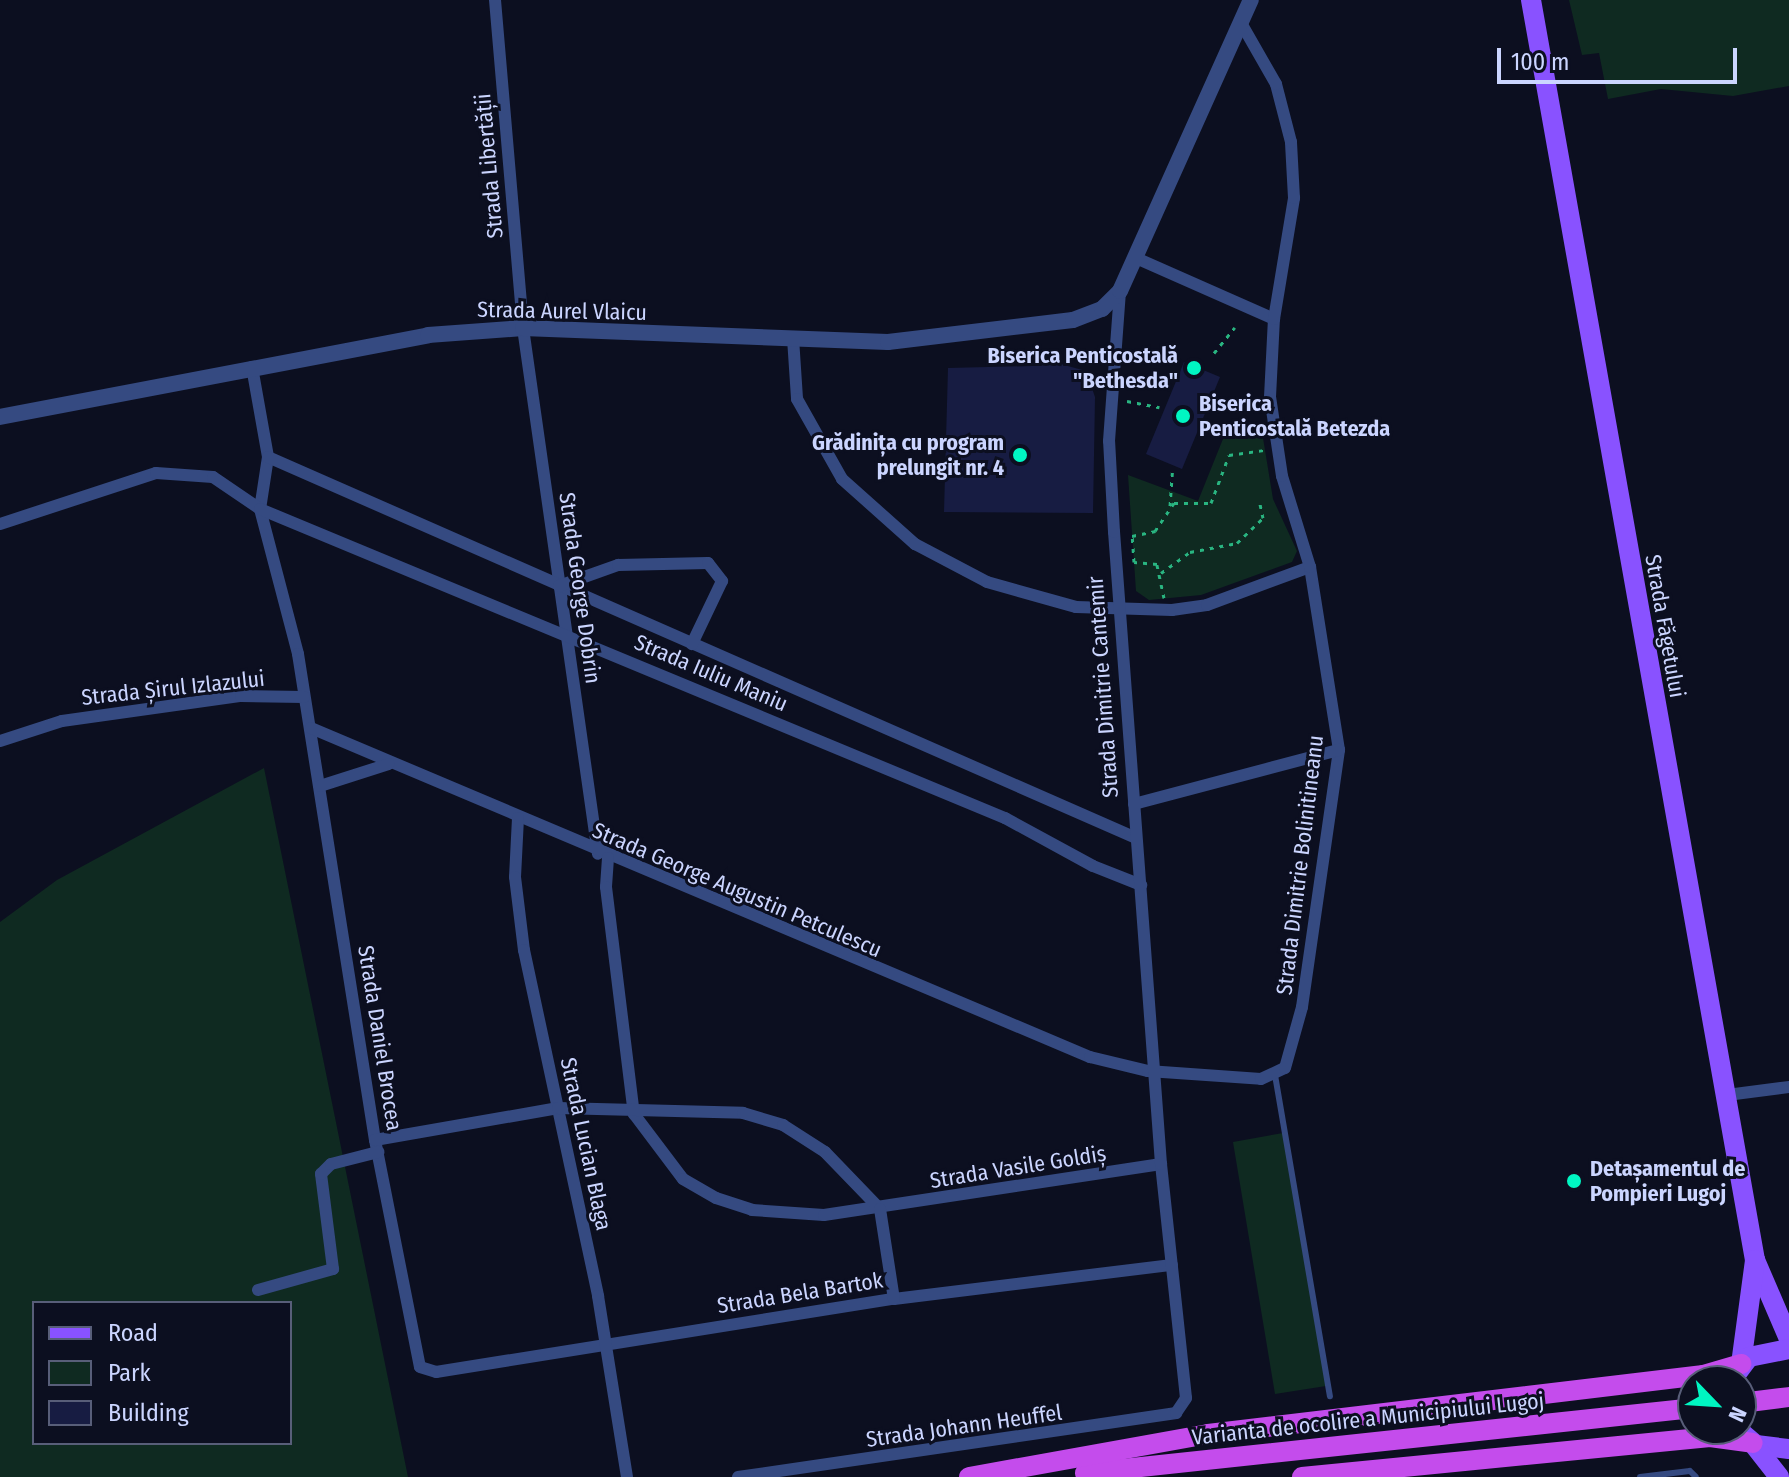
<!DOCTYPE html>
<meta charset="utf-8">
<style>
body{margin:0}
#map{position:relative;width:1789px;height:1477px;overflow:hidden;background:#0c0f20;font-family:"Fira Sans Condensed",sans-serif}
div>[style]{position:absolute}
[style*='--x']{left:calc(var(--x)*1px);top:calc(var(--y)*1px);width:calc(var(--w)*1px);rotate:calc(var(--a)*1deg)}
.green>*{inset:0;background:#0f2a21}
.building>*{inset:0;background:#171c42}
.path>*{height:3px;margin-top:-1.5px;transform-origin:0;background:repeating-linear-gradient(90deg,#29b581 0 4px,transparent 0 10px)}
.service>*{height:6px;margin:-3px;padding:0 3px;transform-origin:3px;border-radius:3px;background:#354a81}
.minor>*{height:12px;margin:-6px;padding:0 6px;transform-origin:6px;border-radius:6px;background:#354a81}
.tertiary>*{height:16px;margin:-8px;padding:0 8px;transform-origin:8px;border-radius:8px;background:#354a81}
.primary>*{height:20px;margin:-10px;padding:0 10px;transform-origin:10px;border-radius:10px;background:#8952ff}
.trunk>*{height:20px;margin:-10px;padding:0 10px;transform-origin:10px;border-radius:10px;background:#c44cec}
.dots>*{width:22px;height:22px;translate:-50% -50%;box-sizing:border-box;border:4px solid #0c0f20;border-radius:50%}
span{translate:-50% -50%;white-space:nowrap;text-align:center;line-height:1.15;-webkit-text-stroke:6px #0c0f20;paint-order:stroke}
.street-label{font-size:22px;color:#cbd5ff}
.poi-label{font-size:22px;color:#cbd5ff;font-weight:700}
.right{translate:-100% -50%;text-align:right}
.left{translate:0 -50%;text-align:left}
.legend{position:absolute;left:32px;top:1301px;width:260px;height:144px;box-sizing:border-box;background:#0c0f20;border:2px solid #585e79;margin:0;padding:10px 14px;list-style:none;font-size:24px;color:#cbd5ff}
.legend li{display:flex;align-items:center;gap:16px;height:40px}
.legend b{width:40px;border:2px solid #585e79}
.north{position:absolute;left:1677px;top:1365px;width:80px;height:80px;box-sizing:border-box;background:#0c0f20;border:2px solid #585e79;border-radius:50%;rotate:115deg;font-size:22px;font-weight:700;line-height:32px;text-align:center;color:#cbd5ff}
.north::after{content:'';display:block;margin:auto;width:28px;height:36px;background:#00f6c2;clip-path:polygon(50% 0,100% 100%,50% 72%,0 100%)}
.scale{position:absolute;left:1497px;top:48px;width:240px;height:36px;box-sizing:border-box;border:4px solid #cbd5ff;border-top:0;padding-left:10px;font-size:24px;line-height:28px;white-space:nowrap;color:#cbd5ff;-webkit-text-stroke:6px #0c0f20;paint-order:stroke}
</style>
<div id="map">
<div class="green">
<i style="clip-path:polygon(1569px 0,1789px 0,1789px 86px,1733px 96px,1661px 89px,1608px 99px,1599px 53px,1582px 55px)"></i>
<i style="clip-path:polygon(1227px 429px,1263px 438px,1273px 499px,1297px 551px,1292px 562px,1201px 595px,1149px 600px,1136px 591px,1128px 475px,1198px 501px)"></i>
<i style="clip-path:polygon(evenodd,264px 768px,408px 1477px,0 1477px,0 922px,57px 880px,264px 768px,34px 1303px,290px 1303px,290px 1443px,34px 1443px,34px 1303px)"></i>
<i style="clip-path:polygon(1283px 1133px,1326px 1386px,1275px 1394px,1233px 1142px)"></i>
</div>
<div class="building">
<i style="clip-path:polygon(1024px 354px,1086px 371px,1095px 397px,1093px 513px,944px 512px,948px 368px,1032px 366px)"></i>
<i style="clip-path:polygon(1184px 362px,1220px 377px,1182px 469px,1146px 454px)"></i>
</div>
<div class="path">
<i style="--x:1214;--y:353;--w:33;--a:-51"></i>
<i style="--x:1127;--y:401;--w:33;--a:11"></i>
<i style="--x:1170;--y:506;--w:39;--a:-86"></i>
<i style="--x:1161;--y:573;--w:36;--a:-36"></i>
<i style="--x:1190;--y:552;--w:48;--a:-10.8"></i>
<i style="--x:1237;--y:543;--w:36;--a:-44"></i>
<i style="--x:1263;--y:518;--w:19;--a:-102"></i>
<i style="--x:1164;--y:598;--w:35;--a:-102"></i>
<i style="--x:1157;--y:564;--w:23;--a:-175"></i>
<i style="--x:1134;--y:562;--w:26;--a:-94"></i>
<i style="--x:1132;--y:536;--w:24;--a:-12"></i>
<i style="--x:1155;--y:531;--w:34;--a:-56"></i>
<i style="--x:1174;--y:503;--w:37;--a:0"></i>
<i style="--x:1211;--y:503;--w:51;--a:-69.4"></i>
<i style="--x:1229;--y:455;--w:35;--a:-8"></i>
</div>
<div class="service">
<i style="--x:1275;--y:1075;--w:326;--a:80.3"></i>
<i style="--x:1640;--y:1477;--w:50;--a:-6.8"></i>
<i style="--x:1690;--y:1471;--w:8;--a:45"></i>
</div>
<div class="minor">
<i style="--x:495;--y:0;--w:329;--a:85.1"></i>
<i style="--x:523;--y:328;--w:531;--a:81.89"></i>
<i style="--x:1136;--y:258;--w:151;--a:23.8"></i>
<i style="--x:793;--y:338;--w:61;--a:86.2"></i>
<i style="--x:797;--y:399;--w:92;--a:60.6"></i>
<i style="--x:842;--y:479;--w:98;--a:41.7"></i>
<i style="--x:915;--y:544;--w:81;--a:27.8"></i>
<i style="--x:987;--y:582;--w:92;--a:15.7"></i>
<i style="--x:1076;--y:607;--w:96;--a:1.8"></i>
<i style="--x:1172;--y:610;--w:35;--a:-8"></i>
<i style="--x:1207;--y:605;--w:110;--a:-20.3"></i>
<i style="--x:252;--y:367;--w:91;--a:79.9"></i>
<i style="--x:268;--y:457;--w:53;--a:98.7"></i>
<i style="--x:260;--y:509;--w:150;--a:75.3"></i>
<i style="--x:298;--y:654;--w:492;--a:81"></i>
<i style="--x:375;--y:1140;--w:231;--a:78.8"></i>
<i style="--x:420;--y:1367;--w:17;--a:17"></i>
<i style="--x:436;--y:1372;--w:464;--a:-9.1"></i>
<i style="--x:894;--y:1299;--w:280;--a:-7"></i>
<i style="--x:268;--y:457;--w:948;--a:23.7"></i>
<i style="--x:0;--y:524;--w:164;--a:-18.1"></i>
<i style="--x:156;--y:473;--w:57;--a:4"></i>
<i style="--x:213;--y:477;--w:57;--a:34.2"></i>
<i style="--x:260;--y:509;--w:807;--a:22.53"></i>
<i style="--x:1005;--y:818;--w:100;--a:28.6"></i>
<i style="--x:1093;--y:866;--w:52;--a:21.6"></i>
<i style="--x:559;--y:586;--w:63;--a:-19.6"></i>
<i style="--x:618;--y:565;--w:90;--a:-1.3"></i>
<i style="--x:708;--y:563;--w:23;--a:52"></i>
<i style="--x:722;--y:581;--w:70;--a:115.5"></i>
<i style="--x:311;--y:728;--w:846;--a:22.9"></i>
<i style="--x:1090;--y:1057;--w:60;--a:13.6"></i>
<i style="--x:1148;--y:1071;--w:113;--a:4"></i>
<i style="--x:1261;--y:1079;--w:26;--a:-25"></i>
<i style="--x:1285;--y:1068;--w:63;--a:-74.4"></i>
<i style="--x:1302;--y:1007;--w:260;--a:-81.8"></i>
<i style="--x:1339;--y:750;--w:185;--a:-99"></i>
<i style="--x:1310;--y:567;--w:95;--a:-107.1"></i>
<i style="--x:1282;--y:476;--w:80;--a:-98.6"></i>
<i style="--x:1270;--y:397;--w:78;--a:-87.1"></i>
<i style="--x:1274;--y:319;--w:123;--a:-80.6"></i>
<i style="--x:1294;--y:198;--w:56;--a:-93.1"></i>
<i style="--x:1291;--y:142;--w:60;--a:-104.5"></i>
<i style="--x:1276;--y:84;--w:70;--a:-119.8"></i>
<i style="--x:0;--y:741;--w:65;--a:-17.9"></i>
<i style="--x:62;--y:721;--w:181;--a:-8"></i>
<i style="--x:241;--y:696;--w:63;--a:0.9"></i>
<i style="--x:320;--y:786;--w:72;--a:-17.7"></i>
<i style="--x:1134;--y:804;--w:212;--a:-14.8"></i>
<i style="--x:518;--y:818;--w:59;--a:92.9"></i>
<i style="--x:515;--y:877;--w:74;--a:83"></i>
<i style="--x:524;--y:950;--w:354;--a:77.9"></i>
<i style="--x:598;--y:1296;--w:183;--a:80.9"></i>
<i style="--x:608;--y:858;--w:29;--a:94"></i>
<i style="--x:606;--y:887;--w:229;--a:83"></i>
<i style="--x:634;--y:1114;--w:81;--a:53"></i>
<i style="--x:683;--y:1179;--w:38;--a:30"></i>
<i style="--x:716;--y:1198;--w:38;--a:18"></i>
<i style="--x:752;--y:1210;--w:72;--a:4"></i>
<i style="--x:824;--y:1215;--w:341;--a:-8.6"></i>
<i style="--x:1727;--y:1095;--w:63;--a:-7.4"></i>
<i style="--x:375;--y:1140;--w:186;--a:-9.9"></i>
<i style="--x:558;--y:1108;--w:185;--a:1.5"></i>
<i style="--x:743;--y:1113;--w:42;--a:16.7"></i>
<i style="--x:783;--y:1125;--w:50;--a:32.7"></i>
<i style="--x:825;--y:1152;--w:79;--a:46"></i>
<i style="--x:880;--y:1209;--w:91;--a:81.2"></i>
<i style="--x:258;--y:1290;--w:78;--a:-15.6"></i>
<i style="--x:333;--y:1269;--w:96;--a:-97.2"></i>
<i style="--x:321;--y:1174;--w:14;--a:-45"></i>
<i style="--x:331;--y:1164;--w:49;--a:-14.3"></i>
<i style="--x:738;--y:1477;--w:443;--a:-8.3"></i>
<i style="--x:1176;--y:1413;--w:18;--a:-56"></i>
<i style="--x:1186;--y:1398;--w:235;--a:-96.1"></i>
<i style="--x:1161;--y:1164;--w:634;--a:-94.25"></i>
<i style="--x:1114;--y:532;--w:91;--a:-93.1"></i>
<i style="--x:1109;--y:441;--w:150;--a:-85.8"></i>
</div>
<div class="tertiary">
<i style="--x:0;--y:417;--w:436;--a:-10.8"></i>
<i style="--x:428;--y:335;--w:95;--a:-4.2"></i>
<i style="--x:523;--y:328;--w:365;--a:2.2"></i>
<i style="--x:888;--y:342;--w:186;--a:-6.8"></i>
<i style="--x:1073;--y:320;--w:31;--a:-21"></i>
<i style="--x:1102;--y:309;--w:25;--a:-45"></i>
<i style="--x:1120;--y:291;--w:319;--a:-65.8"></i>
</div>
<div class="primary">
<i style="--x:1531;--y:0;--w:1280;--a:79.92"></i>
<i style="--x:1755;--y:1260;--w:86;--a:66.7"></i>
<i style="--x:1741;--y:1364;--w:105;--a:-82.3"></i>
<i style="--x:1731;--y:1381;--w:30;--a:-53"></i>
<i style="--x:1749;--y:1357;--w:41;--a:-11.3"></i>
<i style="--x:1737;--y:1429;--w:25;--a:40"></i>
<i style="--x:1756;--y:1445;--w:33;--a:7"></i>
<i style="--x:1755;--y:1446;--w:39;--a:52"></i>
</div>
<div class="trunk">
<i style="--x:1741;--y:1403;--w:48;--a:-7.1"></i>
<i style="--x:1085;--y:1473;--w:611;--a:-6.1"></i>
<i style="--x:969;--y:1477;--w:243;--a:-10.2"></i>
<i style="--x:1208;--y:1434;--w:499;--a:-6.8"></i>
<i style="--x:1703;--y:1375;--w:40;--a:-16"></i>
<i style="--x:1302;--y:1477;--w:410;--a:-5.6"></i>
<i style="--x:1710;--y:1437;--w:43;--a:7.9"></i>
</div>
<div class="dots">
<i style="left:1194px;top:368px;background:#00f6c2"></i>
<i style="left:1183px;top:416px;background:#00f6c2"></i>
<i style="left:1020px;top:455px;background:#00f6c2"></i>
<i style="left:1574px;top:1181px;background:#00f6c2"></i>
</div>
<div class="street-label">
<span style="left:489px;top:166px;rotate:-95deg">Strada Libertății</span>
<span style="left:562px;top:311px;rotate:1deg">Strada Aurel Vlaicu</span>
<span style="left:580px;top:588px;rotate:82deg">Strada George Dobrin</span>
<span style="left:1665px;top:626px;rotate:80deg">Strada Făgetului</span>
<span style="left:711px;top:673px;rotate:23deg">Strada Iuliu Maniu</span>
<span style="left:1103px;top:687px;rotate:-94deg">Strada Dimitrie Cantemir</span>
<span style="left:173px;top:688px;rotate:-6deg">Strada Șirul Izlazului</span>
<span style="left:1300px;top:865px;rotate:-83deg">Strada Dimitrie Bolinitineanu</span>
<span style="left:737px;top:890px;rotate:23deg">Strada George Augustin Petculescu</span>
<span style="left:380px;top:1038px;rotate:81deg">Strada Daniel Brocea</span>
<span style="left:586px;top:1144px;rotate:78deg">Strada Lucian Blaga</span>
<span style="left:1018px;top:1167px;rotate:-9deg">Strada Vasile Goldiș</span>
<span style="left:800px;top:1293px;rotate:-9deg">Strada Bela Bartok</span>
<span style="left:1368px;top:1419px;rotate:-6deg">Varianta de ocolire a Municipiului Lugoj</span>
<span style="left:964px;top:1426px;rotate:-8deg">Strada Johann Heuffel</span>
</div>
<div class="poi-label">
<span class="right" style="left:1178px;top:368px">Biserica Penticostală<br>"Bethesda"</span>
<span class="left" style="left:1199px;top:416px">Biserica<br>Penticostală Betezda</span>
<span class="right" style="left:1004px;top:455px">Grădinița cu program<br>prelungit nr. 4</span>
<span class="left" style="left:1590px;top:1181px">Detașamentul de<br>Pompieri Lugoj</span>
</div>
<ul class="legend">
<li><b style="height:10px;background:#8952ff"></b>Road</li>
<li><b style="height:22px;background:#0f2a21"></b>Park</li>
<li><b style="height:22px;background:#171c42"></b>Building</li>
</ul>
<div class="north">N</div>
<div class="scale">100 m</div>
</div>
